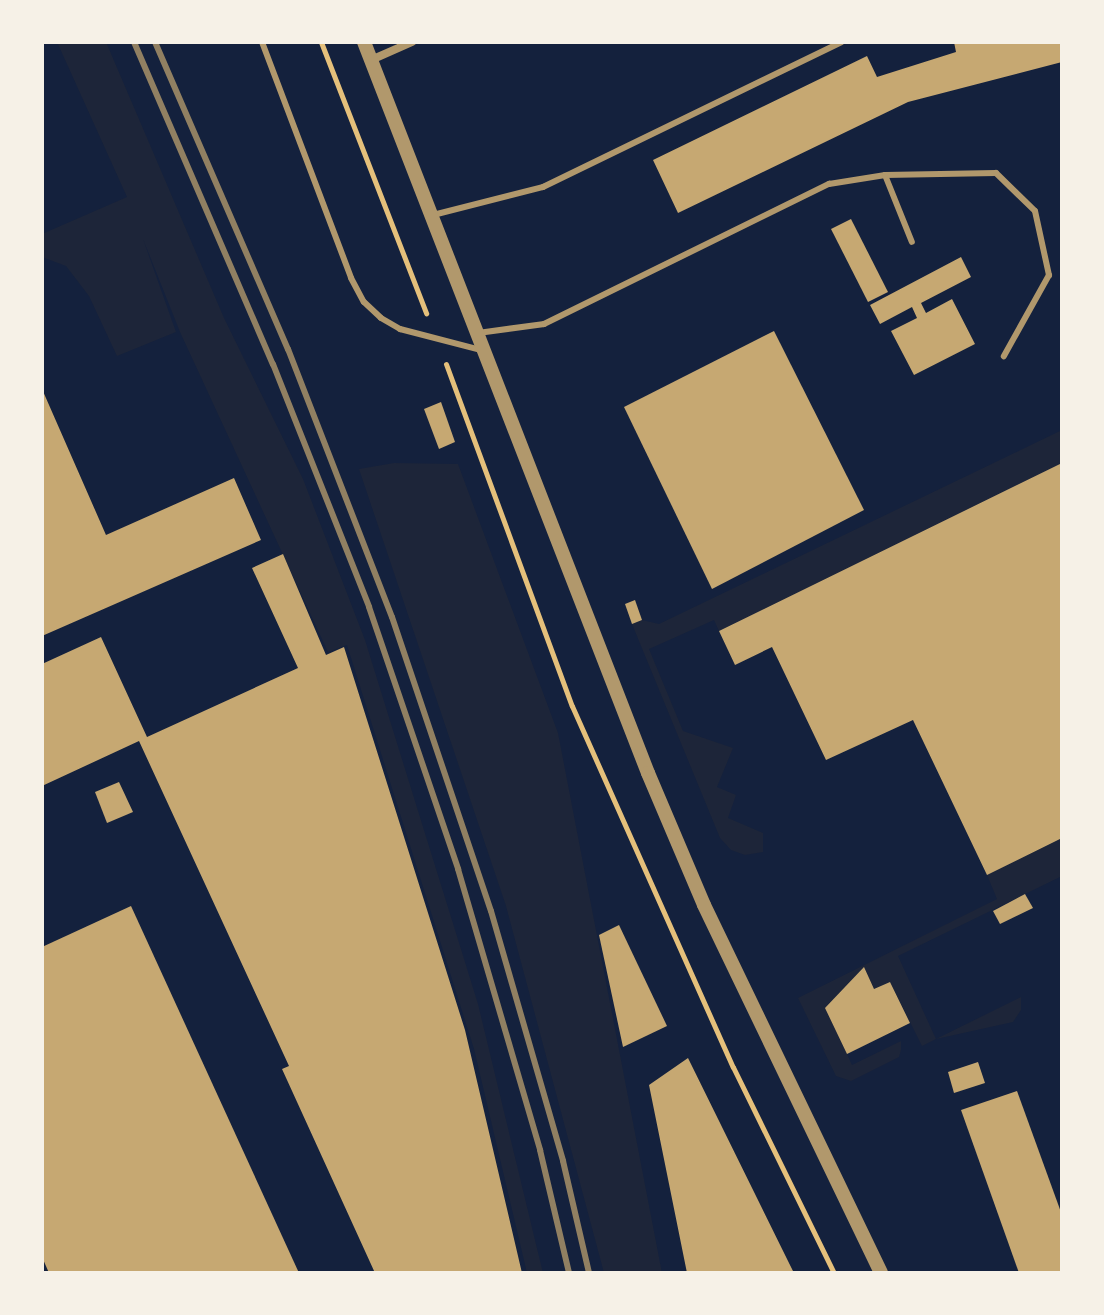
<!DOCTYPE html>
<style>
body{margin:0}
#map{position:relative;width:1104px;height:1315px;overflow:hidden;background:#14213d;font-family:"Golos Text",sans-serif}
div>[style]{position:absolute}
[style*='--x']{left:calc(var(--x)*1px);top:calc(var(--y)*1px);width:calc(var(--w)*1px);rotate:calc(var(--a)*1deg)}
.green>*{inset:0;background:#1d2539}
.building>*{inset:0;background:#c6a872}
.path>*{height:5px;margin:-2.5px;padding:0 2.5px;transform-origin:2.5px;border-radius:2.5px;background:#e5c07b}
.service>*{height:6px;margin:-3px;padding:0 3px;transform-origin:3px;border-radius:3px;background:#b1986c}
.minor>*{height:8px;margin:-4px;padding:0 4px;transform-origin:4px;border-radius:4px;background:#b1986c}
.tertiary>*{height:14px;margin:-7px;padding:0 7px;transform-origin:7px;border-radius:7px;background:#b1986c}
.rail>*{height:6px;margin:-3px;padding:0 3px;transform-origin:3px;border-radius:3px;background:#918062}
span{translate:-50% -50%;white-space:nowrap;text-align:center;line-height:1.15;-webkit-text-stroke:8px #f6f1e7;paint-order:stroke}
.frame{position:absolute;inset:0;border:44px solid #f6f1e7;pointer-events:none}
</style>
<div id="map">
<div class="green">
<i style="clip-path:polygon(57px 42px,106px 42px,224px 318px,303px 479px,365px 640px,478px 1004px,543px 1273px,527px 1273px,474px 1049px,347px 645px,328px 652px,180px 332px,143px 239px,176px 332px,117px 356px,89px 296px,66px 266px,42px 257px,42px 234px,127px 197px)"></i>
<i style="clip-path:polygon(1062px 430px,1062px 463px,719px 631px,714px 620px,649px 649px,683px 731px,733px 748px,717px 787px,736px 795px,728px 818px,763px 833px,763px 852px,745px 855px,731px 850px,720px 838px,632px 624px,642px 620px,659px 624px)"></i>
<i style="clip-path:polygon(394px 463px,458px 464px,558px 733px,662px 1273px,604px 1273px,506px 906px,359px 469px)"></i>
<i style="clip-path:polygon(1062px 838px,1062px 876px,898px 956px,936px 1039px,1021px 997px,1021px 1010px,1013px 1022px,936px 1039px,922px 1046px,890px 982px,874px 989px,864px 968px,847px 1054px,852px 1065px,901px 1041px,901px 1050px,899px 1057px,851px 1081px,836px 1076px,798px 998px,997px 899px,987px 875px)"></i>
</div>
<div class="building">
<i style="clip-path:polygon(954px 42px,1062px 42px,1062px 62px,908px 102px,678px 213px,653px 160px,867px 56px,877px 77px,956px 52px)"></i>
<i style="clip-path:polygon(851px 219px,888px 292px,868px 302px,831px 229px)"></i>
<i style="clip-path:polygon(961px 257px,971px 277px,921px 303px,926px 313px,952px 299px,975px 344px,914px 375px,891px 331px,917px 318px,912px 307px,880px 324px,870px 305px)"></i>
<i style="clip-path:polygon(774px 331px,864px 510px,712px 589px,624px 407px)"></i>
<i style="clip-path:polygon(42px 389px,106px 535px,234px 478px,261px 540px,42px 636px)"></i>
<i style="clip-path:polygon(441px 402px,455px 442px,439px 449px,424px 409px)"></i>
<i style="clip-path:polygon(1062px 463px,1062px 838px,987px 875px,913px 720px,826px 760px,772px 647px,735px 665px,719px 631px)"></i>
<i style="clip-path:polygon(283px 554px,326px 655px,344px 647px,465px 1030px,522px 1273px,375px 1273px,282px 1069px,289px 1066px,139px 741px,42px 786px,42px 664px,101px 637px,147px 737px,298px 668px,252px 568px)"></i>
<i style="clip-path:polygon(635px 600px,642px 620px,632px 624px,625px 604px)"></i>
<i style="clip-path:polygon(119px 782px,133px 812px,107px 823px,95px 792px)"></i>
<i style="clip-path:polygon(1025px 894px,1033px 908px,1000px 924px,993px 911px)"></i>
<i style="clip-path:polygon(131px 906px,299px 1273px,49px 1273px,42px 1257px,42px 947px)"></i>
<i style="clip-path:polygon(619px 925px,667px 1026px,623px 1047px,599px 935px)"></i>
<i style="clip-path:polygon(864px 967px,874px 989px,890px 982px,910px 1023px,847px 1054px,825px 1008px)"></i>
<i style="clip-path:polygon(688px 1058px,788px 1261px,794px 1273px,687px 1273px,649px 1085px)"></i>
<i style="clip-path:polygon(978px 1062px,985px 1083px,954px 1093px,948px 1072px)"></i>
<i style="clip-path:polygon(1017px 1091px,1062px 1215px,1062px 1273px,1019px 1273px,961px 1110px)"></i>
</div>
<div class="path">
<i style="--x:321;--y:42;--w:291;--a:68.8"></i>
<i style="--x:446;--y:364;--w:364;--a:69.8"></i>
<i style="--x:572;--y:706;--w:395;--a:66"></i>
<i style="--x:733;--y:1067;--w:229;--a:63.9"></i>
</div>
<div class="service">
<i style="--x:262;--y:42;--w:252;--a:69.3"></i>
<i style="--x:351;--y:278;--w:27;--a:62"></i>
<i style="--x:364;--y:302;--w:23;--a:43"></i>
<i style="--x:381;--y:318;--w:22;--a:30"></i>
<i style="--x:400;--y:329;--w:84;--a:14.5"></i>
<i style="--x:885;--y:175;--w:72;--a:68.1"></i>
<i style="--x:433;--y:215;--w:114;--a:-14.3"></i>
<i style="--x:543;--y:187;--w:332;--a:-25.9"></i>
<i style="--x:478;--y:333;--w:67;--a:-7.8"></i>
<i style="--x:544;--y:324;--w:318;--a:-26.2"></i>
<i style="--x:829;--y:184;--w:57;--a:-9.1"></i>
<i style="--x:885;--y:175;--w:111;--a:-1"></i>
<i style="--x:996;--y:173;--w:54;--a:44.3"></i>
<i style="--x:1035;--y:211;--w:66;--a:77.7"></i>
<i style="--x:1049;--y:275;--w:93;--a:119.1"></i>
</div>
<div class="minor">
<i style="--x:371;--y:60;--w:45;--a:-23.7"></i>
</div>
<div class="tertiary">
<i style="--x:364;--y:42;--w:784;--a:68.77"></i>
<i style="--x:648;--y:773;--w:143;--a:67"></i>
<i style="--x:704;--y:905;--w:408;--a:64.3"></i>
</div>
<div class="rail">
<i style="--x:134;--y:42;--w:351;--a:66.7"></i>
<i style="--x:273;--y:364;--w:261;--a:68.4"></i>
<i style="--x:369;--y:607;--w:277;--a:71.2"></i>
<i style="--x:458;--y:869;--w:293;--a:73.7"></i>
<i style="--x:540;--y:1150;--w:126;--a:76.7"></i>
<i style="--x:155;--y:42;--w:335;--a:66.6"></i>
<i style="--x:288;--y:349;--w:287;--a:68.8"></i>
<i style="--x:392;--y:617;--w:310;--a:71.4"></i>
<i style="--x:491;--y:911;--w:260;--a:73.9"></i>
<i style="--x:563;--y:1161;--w:115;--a:76.9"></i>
</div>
<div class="frame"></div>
</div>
